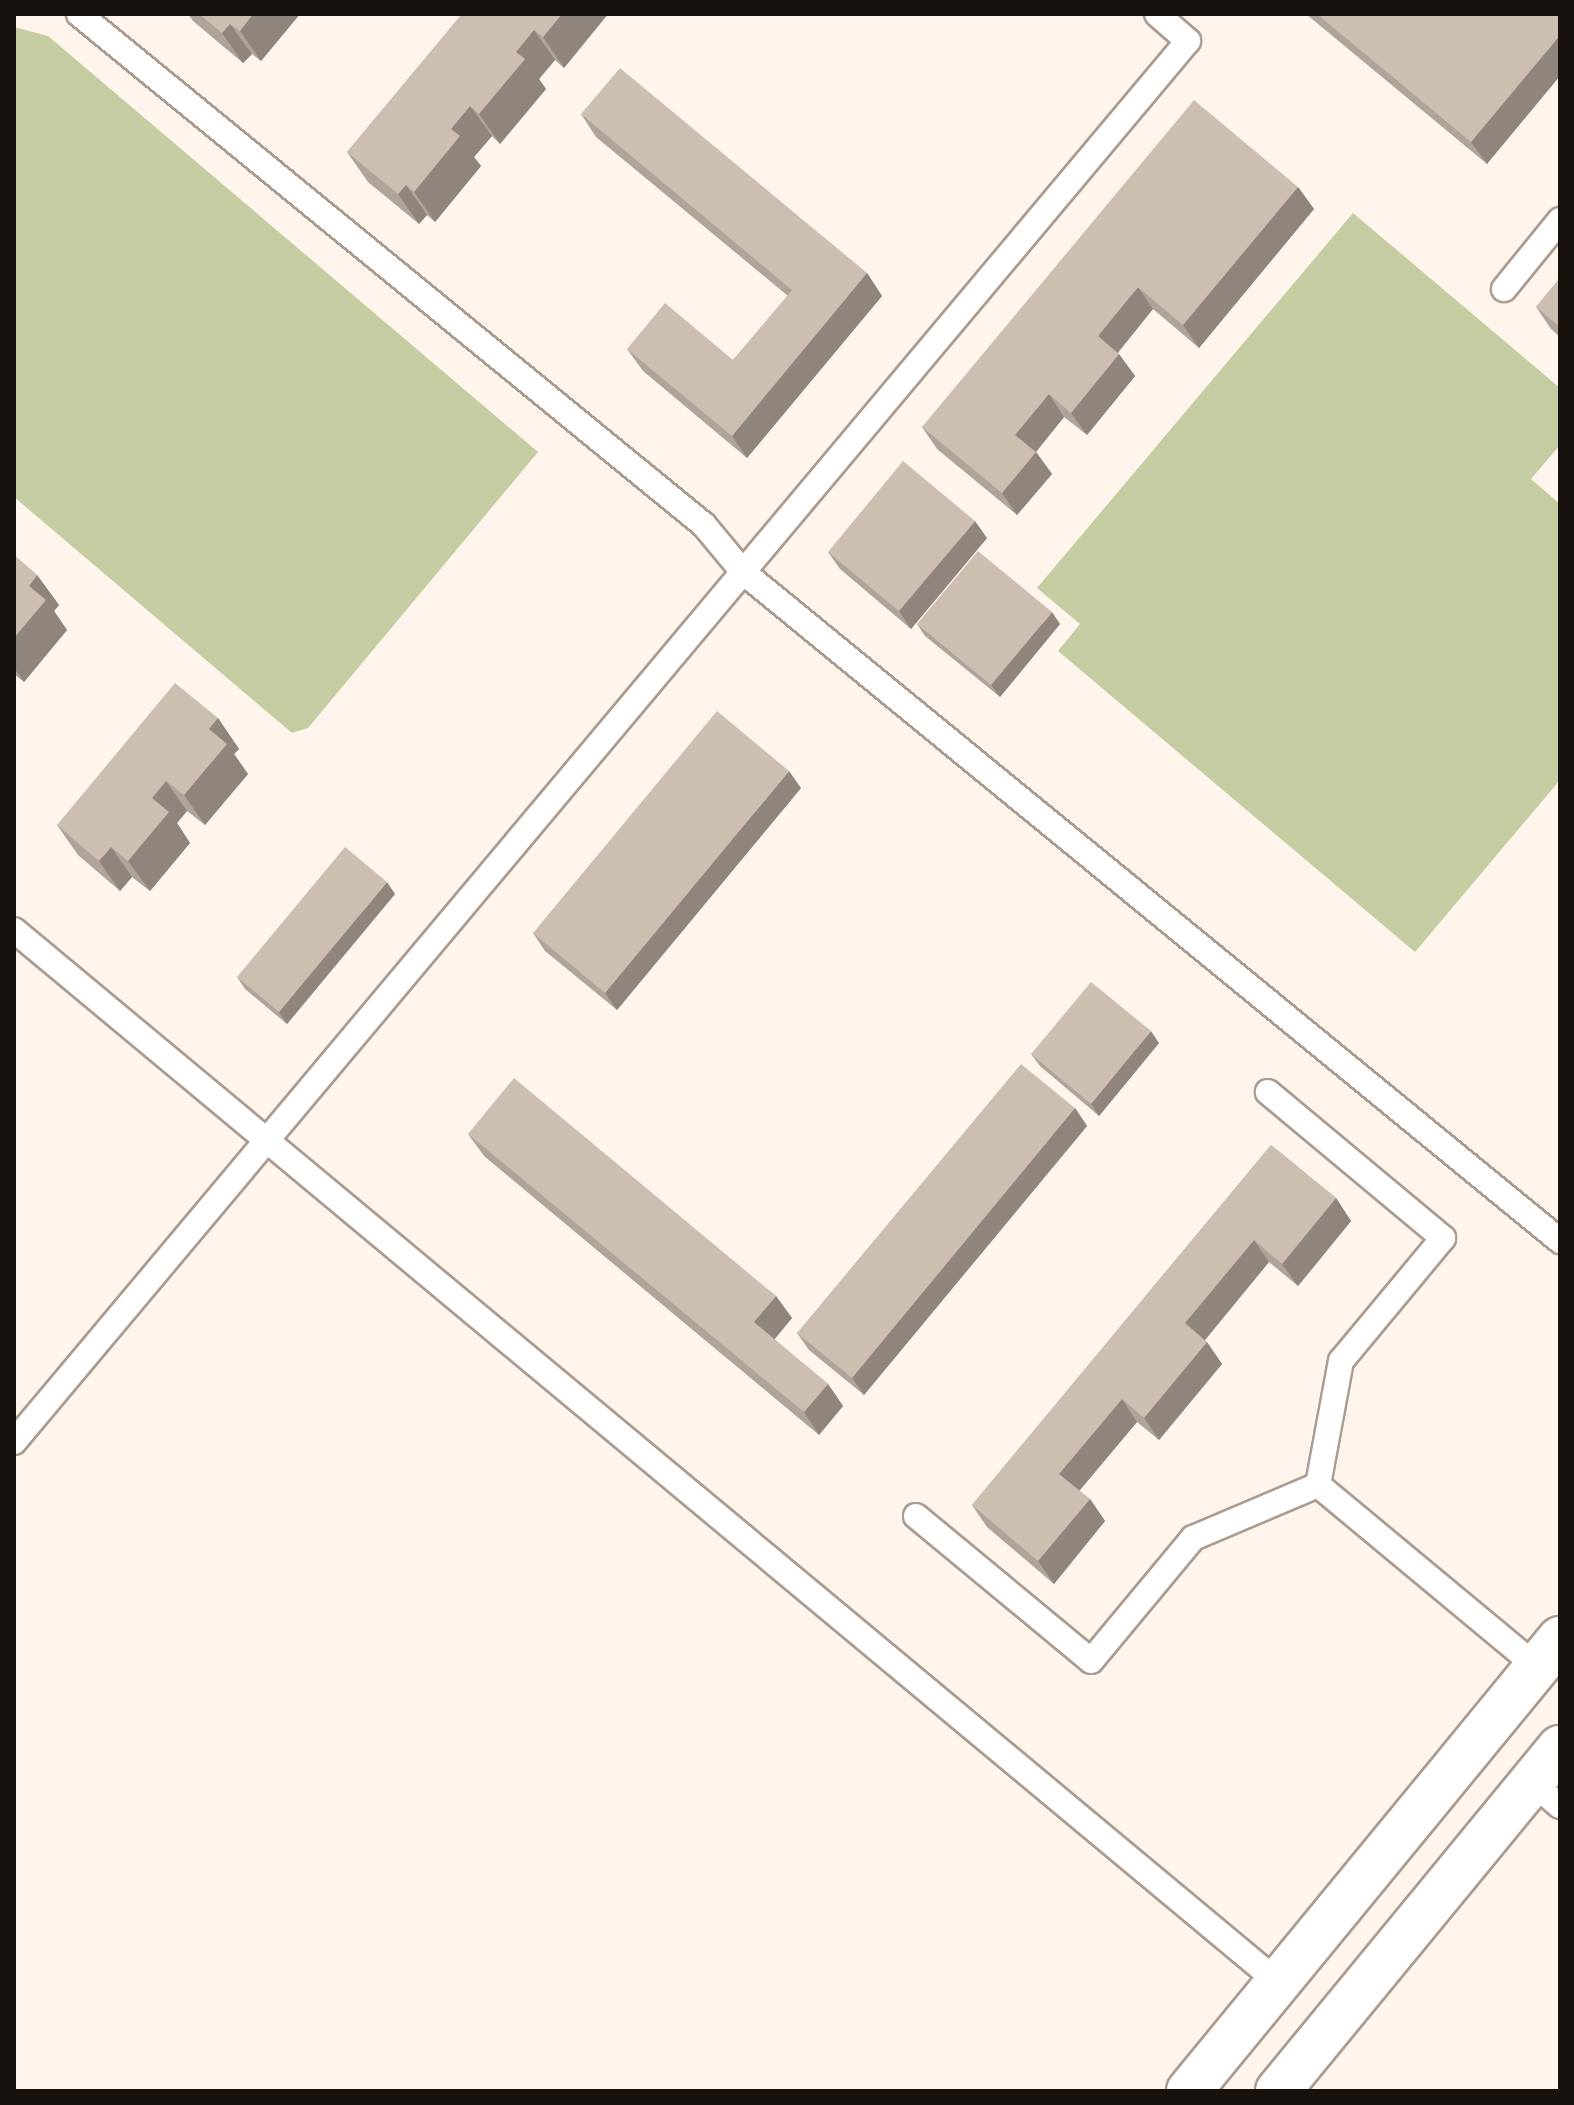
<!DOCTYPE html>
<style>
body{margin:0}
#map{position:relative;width:1574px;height:2105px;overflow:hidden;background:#fff5ed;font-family:"DejaVu Sans",sans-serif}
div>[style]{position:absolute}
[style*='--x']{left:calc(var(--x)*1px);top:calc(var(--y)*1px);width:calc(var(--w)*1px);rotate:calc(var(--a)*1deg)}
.green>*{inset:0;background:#c4cca2}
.roads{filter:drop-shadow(2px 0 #ab9c90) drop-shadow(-2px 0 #ab9c90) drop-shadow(0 2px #ab9c90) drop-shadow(0 -2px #ab9c90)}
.service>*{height:24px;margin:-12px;padding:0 12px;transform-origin:12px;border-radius:12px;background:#fff}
.primary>*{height:44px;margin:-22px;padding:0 22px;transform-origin:22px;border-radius:22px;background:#fff}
.wall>*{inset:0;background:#b0a399}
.shaded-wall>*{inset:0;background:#90857d}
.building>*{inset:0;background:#cdbeb2}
span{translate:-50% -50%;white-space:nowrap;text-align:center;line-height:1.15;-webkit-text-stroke:6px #fff;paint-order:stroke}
.frame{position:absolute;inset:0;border:16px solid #17120d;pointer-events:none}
</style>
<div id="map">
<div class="green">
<i style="clip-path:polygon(14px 27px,48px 36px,538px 452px,308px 728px,292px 733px,14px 497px)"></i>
<i style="clip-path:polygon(1353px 213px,1560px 388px,1560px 445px,1531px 479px,1560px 504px,1560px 780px,1415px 952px,1058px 651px,1080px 624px,1037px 588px)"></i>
</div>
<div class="roads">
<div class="service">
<i style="--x:79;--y:14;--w:807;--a:39.27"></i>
<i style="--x:704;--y:525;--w:61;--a:50.3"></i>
<i style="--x:743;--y:572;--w:1056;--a:39.31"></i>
<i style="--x:1504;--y:289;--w:89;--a:-50.9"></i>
<i style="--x:14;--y:930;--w:1645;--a:39.77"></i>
<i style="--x:14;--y:1442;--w:1828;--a:-50.04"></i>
<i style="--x:1188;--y:41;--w:41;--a:-138.9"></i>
<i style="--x:1318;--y:1485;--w:285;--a:39.7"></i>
<i style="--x:916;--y:1516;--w:227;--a:39.6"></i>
<i style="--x:1091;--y:1661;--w:160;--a:-50.3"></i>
<i style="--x:1193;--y:1538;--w:136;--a:-23"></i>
<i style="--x:1318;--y:1485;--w:126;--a:-79.5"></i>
<i style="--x:1341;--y:1361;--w:160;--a:-50.3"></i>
<i style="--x:1443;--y:1238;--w:228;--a:-140.2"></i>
<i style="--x:1532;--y:1782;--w:37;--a:41"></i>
</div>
<div class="primary">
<i style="--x:1189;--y:2091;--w:585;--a:-50.62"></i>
<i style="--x:1278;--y:2091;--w:444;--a:-50.6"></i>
</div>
</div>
<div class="wall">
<i style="clip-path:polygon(188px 14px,300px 14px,261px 61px,252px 54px,243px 63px,193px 21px)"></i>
<i style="clip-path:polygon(462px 14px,608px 14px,564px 68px,555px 60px,539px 79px,546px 89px,500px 144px,492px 136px,474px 157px,481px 166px,435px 222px,427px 215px,419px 224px,368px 182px,347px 152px)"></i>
<i style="clip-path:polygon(1306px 14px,1560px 14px,1487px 164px)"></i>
<i style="clip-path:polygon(581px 114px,867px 273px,882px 296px,747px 458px,643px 371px,627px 349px,733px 360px,788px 296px,596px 137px)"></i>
<i style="clip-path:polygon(1298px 187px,1314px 209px,1199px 348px,1153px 309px,1118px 353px,1135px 376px,1087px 435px,1064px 417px,1036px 452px,1052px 474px,1017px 515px,937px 449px,922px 427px)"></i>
<i style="clip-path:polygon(1560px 278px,1560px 337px,1551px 329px,1536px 307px)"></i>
<i style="clip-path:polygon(987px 538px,911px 629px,840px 569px,828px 552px)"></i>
<i style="clip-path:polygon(14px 555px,37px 575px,59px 605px,54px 611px,67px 630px,24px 682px,14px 674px)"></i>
<i style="clip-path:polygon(917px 624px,1060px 624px,1000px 697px,925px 636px)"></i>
<i style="clip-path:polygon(218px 718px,239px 749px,234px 754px,248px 774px,205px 825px,187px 811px,177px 823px,190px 843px,150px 891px,132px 877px,120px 891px,78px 855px,57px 825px)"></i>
<i style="clip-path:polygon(801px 788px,617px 1010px,545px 951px,533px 933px)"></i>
<i style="clip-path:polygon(395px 894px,287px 1024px,245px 989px,237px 977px)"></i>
<i style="clip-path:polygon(1159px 1043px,1099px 1116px,1040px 1066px,1031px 1054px)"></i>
<i style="clip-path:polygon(1075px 1108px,1087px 1126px,864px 1395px,809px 1350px,797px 1333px)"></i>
<i style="clip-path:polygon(468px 1134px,776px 1296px,792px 1318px,774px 1339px,828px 1384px,843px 1406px,819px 1435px,484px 1156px)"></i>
<i style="clip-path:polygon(1271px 1145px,1336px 1198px,1351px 1221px,1298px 1286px,1269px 1262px,1205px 1340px,1222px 1364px,1159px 1440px,1137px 1422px,1079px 1491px,1090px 1499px,1105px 1521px,1054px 1584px,987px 1527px,972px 1505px)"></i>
</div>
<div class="shaded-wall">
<i style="clip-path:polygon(253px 14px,300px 14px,261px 61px,240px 31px)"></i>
<i style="clip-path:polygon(562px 14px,608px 14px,564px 68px,543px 37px)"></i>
<i style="clip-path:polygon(230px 24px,252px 54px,243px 63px,222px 33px)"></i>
<i style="clip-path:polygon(534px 30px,555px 60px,539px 79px,546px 89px,500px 144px,479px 114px,516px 52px)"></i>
<i style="clip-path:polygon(1560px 35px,1560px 76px,1487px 164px,1471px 142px)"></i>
<i style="clip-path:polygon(470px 106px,492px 136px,474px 157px,481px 166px,435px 222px,414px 192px,451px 129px)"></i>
<i style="clip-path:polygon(406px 185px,427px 215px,419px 224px,398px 194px)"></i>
<i style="clip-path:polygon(1298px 187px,1314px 209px,1199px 348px,1183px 325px)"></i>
<i style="clip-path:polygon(867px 273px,882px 296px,747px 458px,732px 436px)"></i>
<i style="clip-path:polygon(1138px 287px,1153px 309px,1113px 358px,1098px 336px)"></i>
<i style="clip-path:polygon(1119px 354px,1135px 376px,1087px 435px,1071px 413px)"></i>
<i style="clip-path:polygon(1049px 394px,1064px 417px,1031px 458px,1015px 435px)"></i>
<i style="clip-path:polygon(1036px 452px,1052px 474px,1017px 515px,1002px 493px)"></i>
<i style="clip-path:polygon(975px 521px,987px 538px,911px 629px,899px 611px)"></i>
<i style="clip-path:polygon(37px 575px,59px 605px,54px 611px,67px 630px,24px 682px,14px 668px,14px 638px,29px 586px)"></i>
<i style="clip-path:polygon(1052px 612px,1060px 624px,1000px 697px,991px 685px)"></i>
<i style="clip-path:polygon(218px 718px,239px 749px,234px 754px,248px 774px,205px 825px,184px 795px,209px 729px)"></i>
<i style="clip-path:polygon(789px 771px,801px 788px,617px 1010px,605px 993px)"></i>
<i style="clip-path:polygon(166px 781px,187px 811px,177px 823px,190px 843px,150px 891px,128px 861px,152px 798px)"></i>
<i style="clip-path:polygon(111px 847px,132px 877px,120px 891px,99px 861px)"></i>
<i style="clip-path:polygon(387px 882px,395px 894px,287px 1024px,279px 1012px)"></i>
<i style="clip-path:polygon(1151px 1031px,1159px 1043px,1099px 1116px,1091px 1104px)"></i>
<i style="clip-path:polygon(1075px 1108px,1087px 1126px,864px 1395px,852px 1378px)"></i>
<i style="clip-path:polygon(1336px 1198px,1351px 1221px,1298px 1286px,1282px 1264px)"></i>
<i style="clip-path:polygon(1254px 1240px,1269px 1262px,1200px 1346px,1185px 1323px)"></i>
<i style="clip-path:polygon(776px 1296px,792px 1318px,770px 1345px,754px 1322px)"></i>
<i style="clip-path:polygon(1207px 1342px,1222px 1364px,1159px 1440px,1144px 1418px)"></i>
<i style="clip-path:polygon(828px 1384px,843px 1406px,819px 1435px,804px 1412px)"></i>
<i style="clip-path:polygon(1122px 1399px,1137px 1422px,1075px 1496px,1059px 1474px)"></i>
<i style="clip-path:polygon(1090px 1499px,1105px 1521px,1054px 1584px,1038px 1561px)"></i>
</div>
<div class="building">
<i style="clip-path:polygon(199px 14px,253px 14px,240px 31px,230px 24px,222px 33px)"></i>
<i style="clip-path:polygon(462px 14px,562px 14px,543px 37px,534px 30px,516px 52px,525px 59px,479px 114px,470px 106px,451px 129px,460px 136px,414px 192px,406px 185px,398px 194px,347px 152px)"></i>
<i style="clip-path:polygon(1317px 14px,1560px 14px,1560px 35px,1471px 142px)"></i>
<i style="clip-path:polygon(620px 68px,867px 273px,732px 436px,627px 349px,665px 303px,733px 360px,792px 290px,581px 114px)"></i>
<i style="clip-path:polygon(1194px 100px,1298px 187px,1183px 325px,1138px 287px,1098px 336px,1119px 354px,1071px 413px,1049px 394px,1015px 435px,1036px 452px,1002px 493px,922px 427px)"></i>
<i style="clip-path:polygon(1560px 278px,1560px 327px,1536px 307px)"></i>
<i style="clip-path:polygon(903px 461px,975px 521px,899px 611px,828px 552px)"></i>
<i style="clip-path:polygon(978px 551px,1052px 612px,991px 685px,917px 624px)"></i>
<i style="clip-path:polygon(14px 555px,37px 575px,29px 586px,46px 600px,14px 638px)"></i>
<i style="clip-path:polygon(175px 683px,218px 718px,209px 729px,227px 744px,184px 795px,166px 781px,152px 798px,169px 812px,128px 861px,111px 847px,99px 861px,57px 825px)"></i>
<i style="clip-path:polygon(717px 711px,789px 771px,605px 993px,533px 933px)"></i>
<i style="clip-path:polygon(345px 847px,387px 882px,279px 1012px,237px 977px)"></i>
<i style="clip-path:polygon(1091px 982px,1151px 1031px,1091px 1104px,1031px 1054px)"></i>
<i style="clip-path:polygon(1021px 1064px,1075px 1108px,852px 1378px,797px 1333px)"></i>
<i style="clip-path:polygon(514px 1078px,776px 1296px,754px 1322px,828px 1384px,804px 1412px,468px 1134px)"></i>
<i style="clip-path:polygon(1271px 1145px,1336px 1198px,1282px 1264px,1254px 1240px,1185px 1323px,1207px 1342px,1144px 1418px,1122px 1399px,1059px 1474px,1090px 1499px,1038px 1561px,972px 1505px)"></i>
</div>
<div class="frame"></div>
</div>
